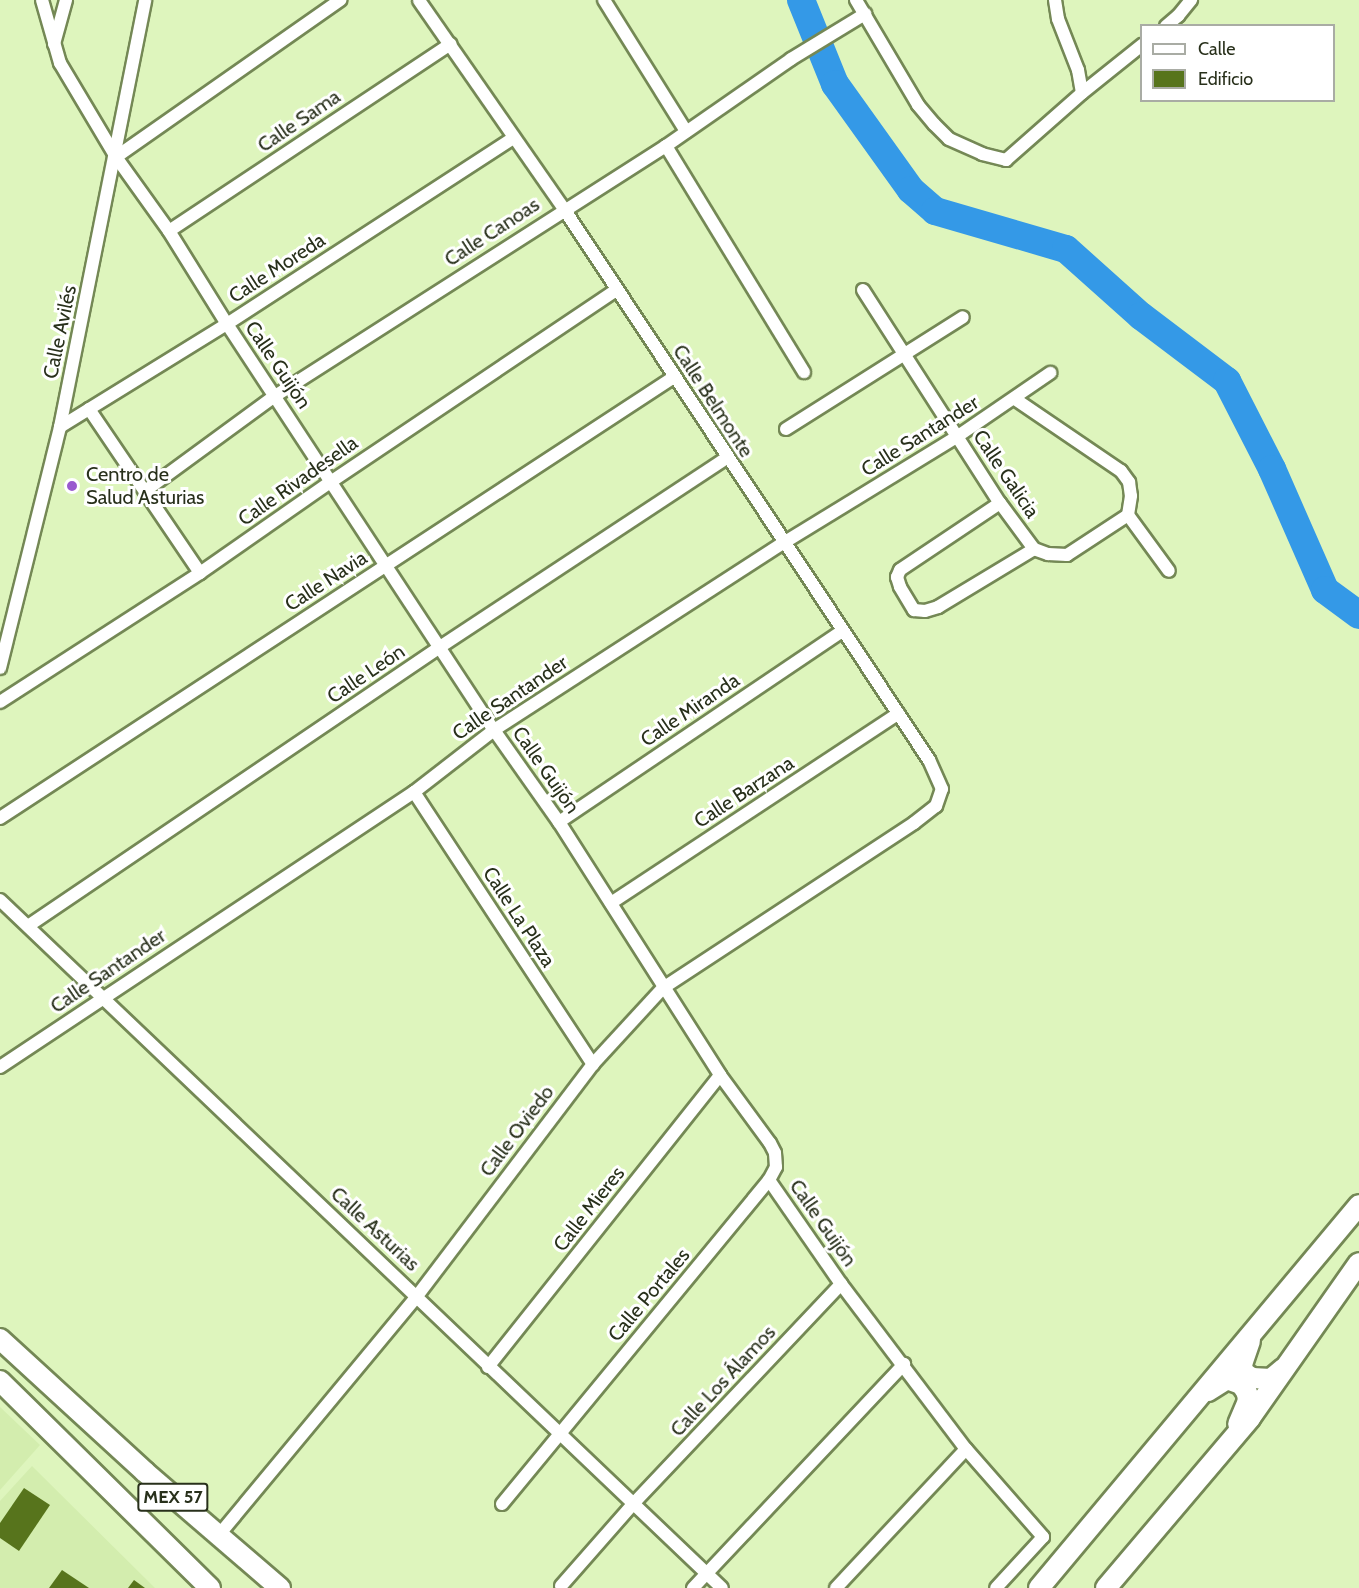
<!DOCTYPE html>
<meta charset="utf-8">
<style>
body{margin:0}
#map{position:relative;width:1359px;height:1588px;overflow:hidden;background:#def5bd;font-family:Cabin,sans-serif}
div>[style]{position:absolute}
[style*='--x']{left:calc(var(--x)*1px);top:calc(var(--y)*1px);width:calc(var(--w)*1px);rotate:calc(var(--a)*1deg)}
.built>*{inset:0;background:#d3edae}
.river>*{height:28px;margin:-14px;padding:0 14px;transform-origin:14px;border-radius:14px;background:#3499e7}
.building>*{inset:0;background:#57741c}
.roads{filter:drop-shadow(2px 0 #748855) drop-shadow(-2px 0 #748855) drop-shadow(0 2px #748855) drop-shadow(0 -2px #748855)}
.street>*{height:12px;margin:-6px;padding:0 6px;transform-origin:6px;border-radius:6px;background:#fff}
.primary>*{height:20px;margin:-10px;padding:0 10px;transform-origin:10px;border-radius:10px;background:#fff}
.dots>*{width:16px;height:16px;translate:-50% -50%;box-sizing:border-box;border:3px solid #fff;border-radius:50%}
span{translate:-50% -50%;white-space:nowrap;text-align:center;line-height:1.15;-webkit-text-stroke:6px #fff;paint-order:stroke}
.shield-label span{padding:2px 4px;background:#fff;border:2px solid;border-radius:4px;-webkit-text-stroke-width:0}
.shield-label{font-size:18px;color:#28301b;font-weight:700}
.street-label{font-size:20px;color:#28301b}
.poi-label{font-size:20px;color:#28301b}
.left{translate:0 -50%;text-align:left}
.legend{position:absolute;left:1140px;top:24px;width:195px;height:78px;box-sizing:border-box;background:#fff;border:2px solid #a9aca4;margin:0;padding:8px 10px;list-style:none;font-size:18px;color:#28301b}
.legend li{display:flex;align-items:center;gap:12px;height:30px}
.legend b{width:30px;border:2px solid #a9aca4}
</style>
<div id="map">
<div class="built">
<i style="clip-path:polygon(0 1407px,40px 1445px,0 1490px)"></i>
<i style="clip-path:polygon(32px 1466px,155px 1588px,0 1588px,0 1501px)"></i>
</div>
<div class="river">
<i style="--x:801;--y:0;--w:91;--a:68"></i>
<i style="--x:835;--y:84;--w:130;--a:54.4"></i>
<i style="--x:911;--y:190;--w:32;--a:41"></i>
<i style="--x:935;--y:211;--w:136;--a:16.2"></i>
<i style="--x:1066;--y:249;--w:101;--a:41.8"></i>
<i style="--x:1141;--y:316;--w:108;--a:37.1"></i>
<i style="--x:1227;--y:381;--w:99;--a:62.9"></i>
<i style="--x:1272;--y:469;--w:132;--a:66.3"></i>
<i style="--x:1325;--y:590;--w:42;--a:36.3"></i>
</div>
<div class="building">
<i style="clip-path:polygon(24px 1488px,50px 1505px,19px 1551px,0 1538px,0 1523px)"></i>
<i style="clip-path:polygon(62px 1570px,89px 1588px,49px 1588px)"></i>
<i style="clip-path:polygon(134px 1580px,145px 1588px,128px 1588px)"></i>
</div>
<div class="roads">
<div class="street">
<i style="--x:42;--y:0;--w:66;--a:74.1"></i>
<i style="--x:60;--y:63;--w:109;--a:59.2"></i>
<i style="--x:116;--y:157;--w:91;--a:54.4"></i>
<i style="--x:169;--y:231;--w:110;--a:58.1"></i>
<i style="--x:227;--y:324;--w:486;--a:56.7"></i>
<i style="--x:494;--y:730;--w:113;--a:54.8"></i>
<i style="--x:559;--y:822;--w:300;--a:57.5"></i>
<i style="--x:720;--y:1075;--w:84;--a:53.7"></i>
<i style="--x:770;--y:1143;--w:11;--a:63"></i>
<i style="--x:775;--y:1153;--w:14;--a:86"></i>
<i style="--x:776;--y:1167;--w:15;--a:118"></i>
<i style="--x:769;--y:1180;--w:126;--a:55.3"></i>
<i style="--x:841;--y:1284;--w:207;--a:52.9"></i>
<i style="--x:966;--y:1449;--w:117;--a:48.8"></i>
<i style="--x:1043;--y:1537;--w:69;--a:132.7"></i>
<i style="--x:604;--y:0;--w:155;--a:58"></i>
<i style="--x:856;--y:0;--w:122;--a:59.4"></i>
<i style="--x:918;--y:105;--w:25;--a:50"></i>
<i style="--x:934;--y:124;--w:21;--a:45"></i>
<i style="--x:949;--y:139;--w:36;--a:24"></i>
<i style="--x:982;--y:154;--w:25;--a:14"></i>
<i style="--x:1006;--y:160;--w:101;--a:-41.4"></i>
<i style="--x:1082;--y:93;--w:77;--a:-38.7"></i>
<i style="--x:1055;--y:0;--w:19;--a:81"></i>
<i style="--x:1058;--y:19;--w:55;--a:68.6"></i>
<i style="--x:1078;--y:70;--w:23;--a:80"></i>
<i style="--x:1166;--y:26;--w:16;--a:-40"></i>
<i style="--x:1178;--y:16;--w:21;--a:-51"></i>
<i style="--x:54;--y:44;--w:46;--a:-74.7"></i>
<i style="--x:666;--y:146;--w:265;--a:58.6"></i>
<i style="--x:116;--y:157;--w:274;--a:-35"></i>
<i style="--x:169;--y:231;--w:338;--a:-33.6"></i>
<i style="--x:863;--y:290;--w:253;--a:57.3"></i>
<i style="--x:1000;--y:503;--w:57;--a:53.5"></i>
<i style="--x:1034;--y:549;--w:15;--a:20"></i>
<i style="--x:1048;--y:554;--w:19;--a:3"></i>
<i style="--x:1067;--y:555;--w:73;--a:-33.3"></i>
<i style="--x:1015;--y:399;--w:128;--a:34.2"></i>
<i style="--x:1121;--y:471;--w:14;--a:54"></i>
<i style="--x:1129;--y:482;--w:14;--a:82"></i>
<i style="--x:1131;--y:496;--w:19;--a:99"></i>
<i style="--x:1128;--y:515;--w:69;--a:53.8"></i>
<i style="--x:89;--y:409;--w:198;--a:55.9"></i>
<i style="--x:60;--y:427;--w:196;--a:-31.7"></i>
<i style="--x:227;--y:324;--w:341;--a:-33"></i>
<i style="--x:786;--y:429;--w:209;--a:-32.3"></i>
<i style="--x:145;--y:491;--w:161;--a:-36.2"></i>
<i style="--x:275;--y:396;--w:464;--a:-32.6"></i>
<i style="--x:666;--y:146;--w:152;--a:-34.8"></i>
<i style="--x:791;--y:59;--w:87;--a:-31.3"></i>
<i style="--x:1000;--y:503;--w:120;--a:146.2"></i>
<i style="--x:900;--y:570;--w:8;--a:113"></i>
<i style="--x:897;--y:577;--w:10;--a:73"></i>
<i style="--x:900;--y:587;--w:27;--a:59"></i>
<i style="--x:914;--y:610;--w:11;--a:5"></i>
<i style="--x:925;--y:611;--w:14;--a:-17"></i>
<i style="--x:938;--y:607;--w:112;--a:-31.1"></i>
<i style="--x:0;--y:668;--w:248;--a:-76"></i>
<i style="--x:60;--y:427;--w:435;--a:-78.7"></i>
<i style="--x:0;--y:702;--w:238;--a:-32.8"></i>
<i style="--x:200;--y:573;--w:161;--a:-34.9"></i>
<i style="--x:332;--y:481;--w:342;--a:-33.9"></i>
<i style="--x:414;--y:792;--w:326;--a:56.7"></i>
<i style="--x:0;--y:818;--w:805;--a:-33.2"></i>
<i style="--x:559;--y:822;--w:341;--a:-34"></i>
<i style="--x:0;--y:900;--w:997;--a:43.62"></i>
<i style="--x:611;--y:903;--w:344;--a:-33.4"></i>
<i style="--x:28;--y:926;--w:498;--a:-34.1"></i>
<i style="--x:440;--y:647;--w:344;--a:-33.4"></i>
<i style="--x:0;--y:1067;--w:497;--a:-33.6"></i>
<i style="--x:414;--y:792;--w:101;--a:-37.8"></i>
<i style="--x:494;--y:730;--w:346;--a:-32.9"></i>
<i style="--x:785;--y:542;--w:203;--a:-31.5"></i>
<i style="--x:958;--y:436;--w:112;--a:-34.4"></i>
<i style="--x:488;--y:1367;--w:373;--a:-51.5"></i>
<i style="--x:502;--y:1504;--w:420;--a:-50.5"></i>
<i style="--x:218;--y:1536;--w:312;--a:-50.3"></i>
<i style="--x:417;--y:1296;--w:291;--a:-52.8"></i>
<i style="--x:593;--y:1064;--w:103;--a:-47.4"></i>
<i style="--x:663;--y:988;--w:300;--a:-33.3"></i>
<i style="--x:914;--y:823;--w:28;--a:-38"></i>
<i style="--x:936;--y:806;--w:18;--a:-71"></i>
<i style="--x:942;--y:789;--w:32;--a:-114"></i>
<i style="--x:929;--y:760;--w:661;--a:-123.52"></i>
<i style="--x:564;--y:209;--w:254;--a:-124.8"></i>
<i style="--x:561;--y:1586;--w:109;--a:-48.7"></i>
<i style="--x:633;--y:1504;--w:303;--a:-46.6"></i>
<i style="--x:693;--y:1588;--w:308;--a:-46.7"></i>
<i style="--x:836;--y:1588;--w:190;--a:-46.9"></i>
</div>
<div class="primary">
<i style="--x:0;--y:1339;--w:197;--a:42.5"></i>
<i style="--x:145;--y:1472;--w:178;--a:40.7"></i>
<i style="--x:1250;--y:1341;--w:24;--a:109"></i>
<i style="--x:1242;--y:1364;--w:8;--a:83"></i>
<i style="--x:1243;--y:1372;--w:11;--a:34"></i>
<i style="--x:1252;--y:1378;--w:19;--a:3"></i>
<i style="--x:1271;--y:1379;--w:16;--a:-40"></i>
<i style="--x:0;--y:1381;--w:295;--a:44.6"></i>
<i style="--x:1208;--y:1391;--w:22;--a:-32"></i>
<i style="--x:1227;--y:1379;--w:15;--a:20"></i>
<i style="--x:1241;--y:1384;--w:11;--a:56"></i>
<i style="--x:1247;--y:1393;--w:8;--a:83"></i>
<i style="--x:1248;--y:1401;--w:25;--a:113"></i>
<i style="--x:1039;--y:1588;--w:499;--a:-50.1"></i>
<i style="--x:1106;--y:1588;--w:223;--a:-49.7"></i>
<i style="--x:1250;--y:1418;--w:189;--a:-54.9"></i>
</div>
</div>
<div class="dots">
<i style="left:72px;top:486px;background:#9959cf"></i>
</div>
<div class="shield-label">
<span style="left:173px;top:1497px">MEX 57</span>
</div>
<div class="street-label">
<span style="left:299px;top:121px;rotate:-34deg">Calle Sama</span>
<span style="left:492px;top:232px;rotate:-33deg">Calle Canoas</span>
<span style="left:277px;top:268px;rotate:-33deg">Calle Moreda</span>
<span style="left:60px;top:332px;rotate:-78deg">Calle Avilés</span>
<span style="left:278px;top:365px;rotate:56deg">Calle Guijón</span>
<span style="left:713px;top:401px;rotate:57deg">Calle Belmonte</span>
<span style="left:920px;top:436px;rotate:-32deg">Calle Santander</span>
<span style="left:1006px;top:474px;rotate:56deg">Calle Galicia</span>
<span style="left:298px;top:481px;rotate:-35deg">Calle Rivadesella</span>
<span style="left:326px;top:581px;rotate:-33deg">Calle Navia</span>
<span style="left:366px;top:674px;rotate:-34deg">Calle León</span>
<span style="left:510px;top:698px;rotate:-34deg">Calle Santander</span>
<span style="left:690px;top:710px;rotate:-34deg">Calle Miranda</span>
<span style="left:546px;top:770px;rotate:55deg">Calle Guijón</span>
<span style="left:744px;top:792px;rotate:-33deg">Calle Barzana</span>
<span style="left:519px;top:917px;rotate:57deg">Calle La Plaza</span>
<span style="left:108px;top:971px;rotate:-34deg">Calle Santander</span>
<span style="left:517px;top:1131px;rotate:-53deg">Calle Oviedo</span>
<span style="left:589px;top:1209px;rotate:-52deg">Calle Mieres</span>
<span style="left:823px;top:1223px;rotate:55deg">Calle Guijón</span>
<span style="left:375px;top:1229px;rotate:43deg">Calle Asturias</span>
<span style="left:649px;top:1295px;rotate:-50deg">Calle Portales</span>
<span style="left:723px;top:1381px;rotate:-47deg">Calle Los Álamos</span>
</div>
<div class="poi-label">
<span class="left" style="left:86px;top:486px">Centro de<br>Salud Asturias</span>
</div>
<ul class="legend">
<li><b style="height:8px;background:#fff"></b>Calle</li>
<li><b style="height:16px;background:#57741c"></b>Edificio</li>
</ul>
</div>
